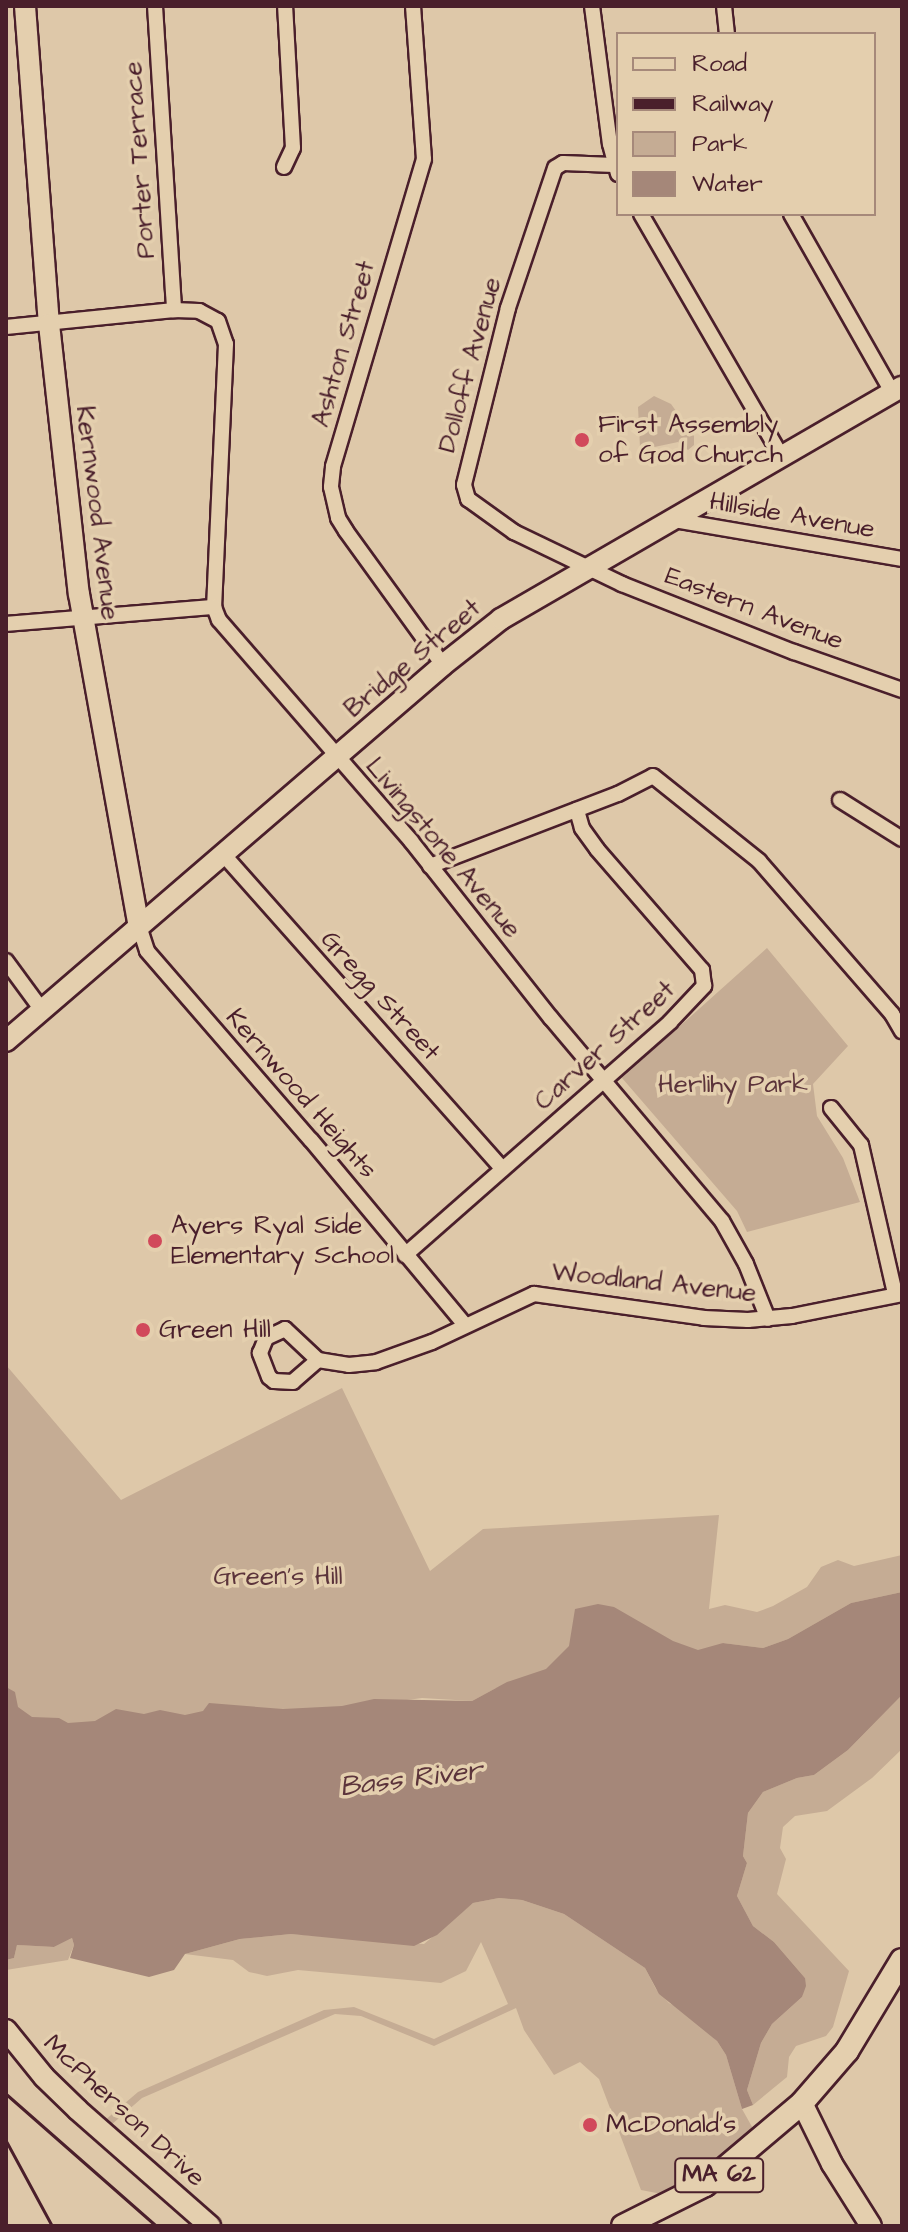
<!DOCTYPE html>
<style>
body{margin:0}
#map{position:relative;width:908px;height:2232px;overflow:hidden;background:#dec8a9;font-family:"Architects Daughter",sans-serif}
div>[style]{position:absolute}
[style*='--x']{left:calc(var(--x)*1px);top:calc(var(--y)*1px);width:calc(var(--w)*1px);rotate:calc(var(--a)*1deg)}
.green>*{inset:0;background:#c5ac94}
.water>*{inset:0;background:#a58779}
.roads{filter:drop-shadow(2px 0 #4a1f2b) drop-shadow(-2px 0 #4a1f2b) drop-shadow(0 2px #4a1f2b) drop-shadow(0 -2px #4a1f2b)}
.street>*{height:14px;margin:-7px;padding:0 7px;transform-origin:7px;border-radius:7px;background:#e4cfae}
.secondary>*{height:20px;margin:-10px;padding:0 10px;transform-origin:10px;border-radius:10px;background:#e4cfae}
.primary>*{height:22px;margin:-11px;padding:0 11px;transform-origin:11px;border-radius:11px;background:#e4cfae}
.rail>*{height:3px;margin:-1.5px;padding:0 1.5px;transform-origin:1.5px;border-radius:1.5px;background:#4a1f2b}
.dots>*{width:22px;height:22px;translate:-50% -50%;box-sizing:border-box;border:4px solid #e4cfae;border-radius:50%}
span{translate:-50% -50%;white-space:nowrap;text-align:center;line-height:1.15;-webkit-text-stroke:7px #e4cfae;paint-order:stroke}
.shield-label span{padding:2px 6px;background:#e4cfae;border:2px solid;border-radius:6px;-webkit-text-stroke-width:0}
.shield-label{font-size:24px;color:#4a1f2b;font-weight:700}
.street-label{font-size:26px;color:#4a1f2b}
.poi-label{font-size:26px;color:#4a1f2b}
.left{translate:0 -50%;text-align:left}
.park-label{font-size:26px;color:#5c343b}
.water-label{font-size:28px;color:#5c343b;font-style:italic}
.frame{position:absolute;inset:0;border:8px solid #4a1f2b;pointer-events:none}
.legend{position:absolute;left:616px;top:32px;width:260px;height:184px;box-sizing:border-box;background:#e4cfae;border:2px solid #a6897a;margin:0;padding:10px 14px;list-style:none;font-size:24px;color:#4a1f2b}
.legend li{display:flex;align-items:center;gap:16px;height:40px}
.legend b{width:40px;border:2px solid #a6897a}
</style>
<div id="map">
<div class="green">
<i style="clip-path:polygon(654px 396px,671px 404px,694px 436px,694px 445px,688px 450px,678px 442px,645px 449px,640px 447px,638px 407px)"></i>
<i style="clip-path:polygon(767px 948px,848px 1046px,813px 1084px,817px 1116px,843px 1158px,860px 1202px,747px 1232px,737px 1211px,622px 1078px)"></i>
<i style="clip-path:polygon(6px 1365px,121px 1500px,342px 1388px,430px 1571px,483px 1529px,719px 1515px,709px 1609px,725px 1605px,757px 1612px,773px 1606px,807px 1587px,821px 1567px,838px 1560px,854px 1566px,902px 1555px,902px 1592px,851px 1603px,788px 1639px,763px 1648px,723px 1643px,703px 1660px,496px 1688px,472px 1701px,422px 1698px,190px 1729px,38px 1731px,6px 1707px)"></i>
<i style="clip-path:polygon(902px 1695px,902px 1749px,872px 1778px,827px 1811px,795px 1816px,783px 1827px,780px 1848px,786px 1859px,777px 1894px,849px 1971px,833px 2027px,826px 2036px,796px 2046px,789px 2057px,787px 2077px,753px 2105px,747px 2090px,761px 2043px,772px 2024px,802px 1997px,805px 1978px,774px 1942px,753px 1926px,737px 1896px,747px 1863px,743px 1856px,748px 1813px,763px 1792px,797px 1778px,814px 1775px,848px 1750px)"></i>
<i style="clip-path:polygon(499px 1898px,522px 1900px,564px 1914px,645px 1968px,656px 1989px,669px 2003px,685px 2011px,717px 2041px,726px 2055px,742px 2109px,760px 2141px,683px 2198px,641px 2190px,599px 2079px,580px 2062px,554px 2075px,524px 2030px,516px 2008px,434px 2046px,361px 2016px,335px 2014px,142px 2098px,103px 2132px,97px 2127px,138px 2092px,324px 2010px,354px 2007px,434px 2039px,508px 2004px,481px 1942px,466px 1971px,441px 1983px,298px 1970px,267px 1976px,249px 1972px,233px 1960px,185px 1954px,240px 1939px,291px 1934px,424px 1944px,473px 1903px)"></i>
<i style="clip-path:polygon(72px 1938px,74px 1945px,68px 1960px,6px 1970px,6px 1960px,14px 1958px,17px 1945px,54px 1947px)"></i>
</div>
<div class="water">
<i style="clip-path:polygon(902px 1592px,902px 1695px,848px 1750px,814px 1775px,797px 1778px,763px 1792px,748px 1813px,743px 1856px,747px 1863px,737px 1896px,753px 1926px,774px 1942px,805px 1978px,806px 1986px,802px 1997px,772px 2024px,761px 2043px,747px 2090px,753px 2105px,742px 2109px,726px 2055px,717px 2041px,659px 1994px,645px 1968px,564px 1914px,522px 1900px,499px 1898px,473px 1903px,437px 1935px,414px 1946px,291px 1934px,240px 1939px,185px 1954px,174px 1970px,149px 1977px,70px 1958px,74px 1945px,72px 1938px,54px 1947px,17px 1945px,14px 1958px,6px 1960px,6px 1687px,15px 1692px,18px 1707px,32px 1717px,59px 1718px,68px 1723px,95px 1721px,116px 1709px,144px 1714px,160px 1710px,185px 1715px,203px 1711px,209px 1703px,283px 1709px,342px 1706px,374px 1699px,472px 1701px,507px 1682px,546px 1669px,569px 1646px,575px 1609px,598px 1604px,614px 1607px,673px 1641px,698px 1650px,723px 1643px,763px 1648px,788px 1639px,851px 1603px)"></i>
</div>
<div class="roads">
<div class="street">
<i style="--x:155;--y:6;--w:305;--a:86.4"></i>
<i style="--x:413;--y:6;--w:153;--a:85.9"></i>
<i style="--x:424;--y:159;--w:321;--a:106.5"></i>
<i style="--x:333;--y:467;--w:20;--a:96"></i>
<i style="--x:331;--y:487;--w:32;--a:77"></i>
<i style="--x:338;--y:518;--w:15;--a:58"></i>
<i style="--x:346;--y:531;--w:165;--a:54.1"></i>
<i style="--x:592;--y:6;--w:139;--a:82.6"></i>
<i style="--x:610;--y:144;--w:31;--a:75"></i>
<i style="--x:724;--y:6;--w:28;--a:84"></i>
<i style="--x:614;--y:165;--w:51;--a:-177.8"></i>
<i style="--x:563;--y:163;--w:9;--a:148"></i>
<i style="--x:555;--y:168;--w:148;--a:108.6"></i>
<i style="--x:508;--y:308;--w:182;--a:104"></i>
<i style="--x:464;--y:485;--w:15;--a:74"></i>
<i style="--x:468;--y:499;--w:57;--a:35.7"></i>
<i style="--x:514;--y:532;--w:120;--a:25.7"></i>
<i style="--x:622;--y:584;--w:185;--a:21.6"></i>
<i style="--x:794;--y:652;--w:114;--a:19.4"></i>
<i style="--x:284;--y:167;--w:21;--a:-65"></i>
<i style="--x:293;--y:148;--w:142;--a:-93.2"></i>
<i style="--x:641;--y:214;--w:277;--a:59.9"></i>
<i style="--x:791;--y:214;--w:205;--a:60.4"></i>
<i style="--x:6;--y:327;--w:169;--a:-5.8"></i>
<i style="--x:174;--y:310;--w:25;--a:2"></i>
<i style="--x:199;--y:311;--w:21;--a:28"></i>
<i style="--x:218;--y:321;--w:24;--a:71"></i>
<i style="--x:226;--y:344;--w:263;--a:92.6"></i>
<i style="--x:214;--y:607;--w:14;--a:69"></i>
<i style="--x:219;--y:620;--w:293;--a:49"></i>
<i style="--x:411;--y:841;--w:226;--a:51.7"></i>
<i style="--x:551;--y:1018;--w:265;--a:49.9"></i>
<i style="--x:722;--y:1221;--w:49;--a:60.8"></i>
<i style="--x:746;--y:1264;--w:59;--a:68.2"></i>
<i style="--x:674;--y:520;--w:231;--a:9.7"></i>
<i style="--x:6;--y:624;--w:209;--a:-4.7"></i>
<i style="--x:840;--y:800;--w:73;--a:32.2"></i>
<i style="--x:223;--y:854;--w:421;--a:48.4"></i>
<i style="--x:430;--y:866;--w:201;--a:-21"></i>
<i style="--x:618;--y:794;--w:39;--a:-27"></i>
<i style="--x:653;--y:776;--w:136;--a:38.7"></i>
<i style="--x:759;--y:861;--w:203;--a:49"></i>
<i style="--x:892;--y:1014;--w:20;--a:60"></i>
<i style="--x:139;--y:926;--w:26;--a:72"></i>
<i style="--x:147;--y:951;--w:250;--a:49.1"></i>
<i style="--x:311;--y:1140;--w:241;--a:50.2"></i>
<i style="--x:6;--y:961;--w:61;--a:53.7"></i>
<i style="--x:831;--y:1108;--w:48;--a:51"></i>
<i style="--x:861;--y:1145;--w:153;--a:77.1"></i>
<i style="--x:405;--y:1255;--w:353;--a:-41.3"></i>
<i style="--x:670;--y:1022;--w:50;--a:-46.6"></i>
<i style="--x:704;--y:986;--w:16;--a:-97"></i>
<i style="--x:702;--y:970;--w:160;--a:-131"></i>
<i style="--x:597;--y:849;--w:26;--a:-126"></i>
<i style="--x:582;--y:828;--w:19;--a:-106"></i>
<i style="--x:285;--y:1329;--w:45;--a:43.2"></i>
<i style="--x:318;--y:1360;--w:33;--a:139"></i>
<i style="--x:293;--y:1382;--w:19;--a:-177"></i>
<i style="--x:274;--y:1381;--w:6;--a:-141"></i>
<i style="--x:269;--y:1377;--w:26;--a:-111"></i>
<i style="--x:260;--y:1353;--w:16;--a:-68"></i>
<i style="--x:266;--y:1338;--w:21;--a:-25"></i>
<i style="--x:318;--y:1360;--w:31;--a:9"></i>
<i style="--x:349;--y:1365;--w:27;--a:-6"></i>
<i style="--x:376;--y:1362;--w:59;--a:-19.7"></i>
<i style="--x:432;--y:1342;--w:113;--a:-25.2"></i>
<i style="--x:534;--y:1294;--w:172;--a:8"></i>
<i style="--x:704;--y:1318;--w:44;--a:2.6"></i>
<i style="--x:748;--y:1320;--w:44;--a:-5.2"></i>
<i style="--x:792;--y:1316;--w:112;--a:-11.3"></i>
</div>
<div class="secondary">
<i style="--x:25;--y:6;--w:319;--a:85.7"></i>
<i style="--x:49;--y:324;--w:272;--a:83.7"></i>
<i style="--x:79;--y:594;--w:337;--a:79.8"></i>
<i style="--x:6;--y:1041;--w:576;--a:-40.71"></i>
<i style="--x:443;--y:665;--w:74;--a:-38.4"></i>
<i style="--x:501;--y:619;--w:463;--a:-30.1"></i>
<i style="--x:6;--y:2030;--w:60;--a:51"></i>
<i style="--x:44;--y:2077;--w:47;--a:44.1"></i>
<i style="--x:78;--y:2110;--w:176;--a:41.3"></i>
<i style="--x:802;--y:2103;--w:68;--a:63.8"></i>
<i style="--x:832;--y:2164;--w:73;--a:57.8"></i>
</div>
<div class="primary">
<i style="--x:623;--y:2226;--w:92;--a:-26.6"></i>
<i style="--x:705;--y:2185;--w:127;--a:-40.2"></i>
<i style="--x:802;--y:2103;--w:69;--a:-49.1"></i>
<i style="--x:847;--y:2051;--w:106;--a:-58.9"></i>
</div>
</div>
<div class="rail">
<i style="--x:6;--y:2094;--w:200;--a:41.3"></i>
<i style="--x:6;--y:2141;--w:97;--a:61.6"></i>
</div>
<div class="dots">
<i style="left:582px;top:440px;background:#d1495b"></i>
<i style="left:155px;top:1241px;background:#d1495b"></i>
<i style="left:143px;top:1330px;background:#d1495b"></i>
<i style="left:590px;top:2125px;background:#d1495b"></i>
</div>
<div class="shield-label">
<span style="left:719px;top:2175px">MA 62</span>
</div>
<div class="street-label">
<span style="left:140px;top:160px;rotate:-94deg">Porter Terrace</span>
<span style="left:344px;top:344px;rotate:-74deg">Ashton Street</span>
<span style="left:470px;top:365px;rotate:-75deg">Dolloff Avenue</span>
<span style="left:97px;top:513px;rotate:83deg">Kernwood Avenue</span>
<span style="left:792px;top:516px;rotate:10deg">Hillside Avenue</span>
<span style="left:754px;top:609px;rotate:21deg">Eastern Avenue</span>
<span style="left:413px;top:659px;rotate:-40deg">Bridge Street</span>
<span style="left:443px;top:848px;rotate:50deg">Livingstone Avenue</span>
<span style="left:380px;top:996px;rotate:48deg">Gregg Street</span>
<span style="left:605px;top:1046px;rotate:-42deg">Carver Street</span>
<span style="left:301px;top:1094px;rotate:49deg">Kernwood Heights</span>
<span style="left:654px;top:1283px;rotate:6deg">Woodland Avenue</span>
<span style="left:124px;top:2111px;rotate:43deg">McPherson Drive</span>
</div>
<div class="poi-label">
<span class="left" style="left:598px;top:440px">First Assembly<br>of God Church</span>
<span class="left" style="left:171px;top:1241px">Ayers Ryal Side<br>Elementary School</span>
<span class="left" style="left:159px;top:1330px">Green Hill</span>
<span class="left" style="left:606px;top:2125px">McDonald's</span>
</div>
<div class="park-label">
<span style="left:733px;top:1085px">Herlihy Park</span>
<span style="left:278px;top:1577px">Green's Hill</span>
</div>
<div class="water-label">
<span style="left:411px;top:1779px;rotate:-7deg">Bass River</span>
</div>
<div class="frame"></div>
<ul class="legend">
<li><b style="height:10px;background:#e4cfae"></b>Road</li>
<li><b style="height:10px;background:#4a1f2b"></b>Railway</li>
<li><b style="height:22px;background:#c5ac94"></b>Park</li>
<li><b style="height:22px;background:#a58779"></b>Water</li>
</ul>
</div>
